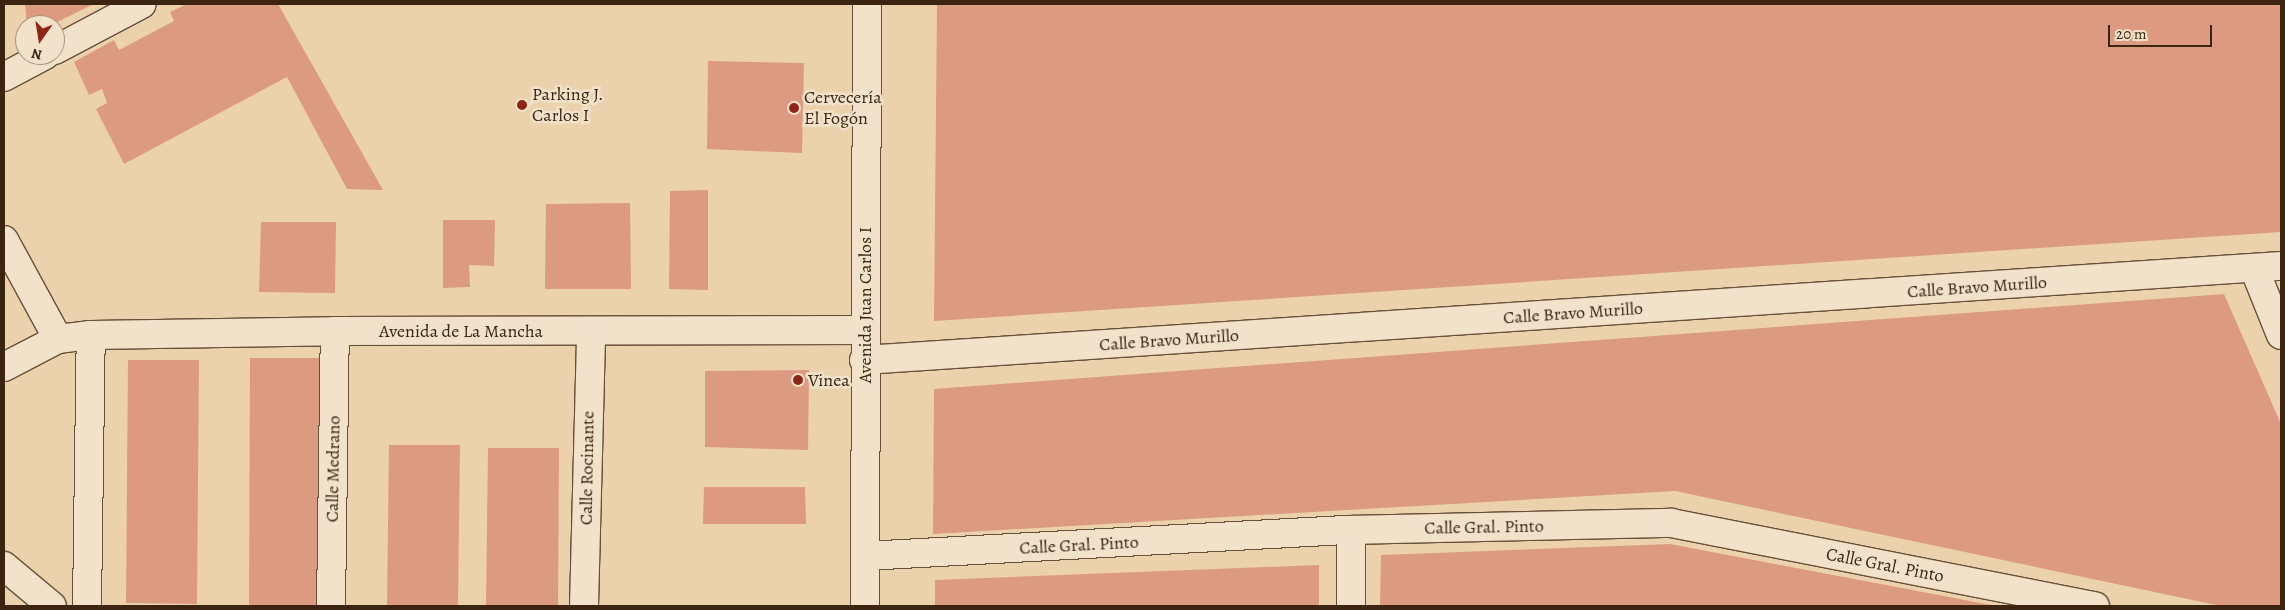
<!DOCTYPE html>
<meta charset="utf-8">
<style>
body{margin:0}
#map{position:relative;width:2285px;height:610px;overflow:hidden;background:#ebd2ad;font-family:Alegreya,serif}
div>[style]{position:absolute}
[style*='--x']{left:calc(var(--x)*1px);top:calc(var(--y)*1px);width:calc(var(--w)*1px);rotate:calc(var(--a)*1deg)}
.building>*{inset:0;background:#dc9a81}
.roads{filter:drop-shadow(1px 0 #675038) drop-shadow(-1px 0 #675038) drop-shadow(0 1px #675038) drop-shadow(0 -1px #675038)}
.street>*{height:28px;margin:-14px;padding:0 14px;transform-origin:14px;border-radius:14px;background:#f2e2ca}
.dots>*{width:14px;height:14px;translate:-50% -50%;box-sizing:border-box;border:2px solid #f2e2ca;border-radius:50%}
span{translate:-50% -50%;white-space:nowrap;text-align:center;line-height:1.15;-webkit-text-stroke:5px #f2e2ca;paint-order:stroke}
.poi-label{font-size:18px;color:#3b2511}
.left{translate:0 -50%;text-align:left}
.street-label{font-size:18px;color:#3b2511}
.frame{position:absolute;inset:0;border:5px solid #3b2511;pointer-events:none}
.north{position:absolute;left:15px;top:15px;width:50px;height:50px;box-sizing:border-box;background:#f2e2ca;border:1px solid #a99680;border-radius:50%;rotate:193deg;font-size:14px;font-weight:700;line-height:20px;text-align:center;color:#3b2511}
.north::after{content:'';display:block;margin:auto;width:18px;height:22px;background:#8f2418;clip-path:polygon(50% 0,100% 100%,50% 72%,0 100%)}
.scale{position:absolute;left:2108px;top:25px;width:104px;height:22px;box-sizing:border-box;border:2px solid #3b2511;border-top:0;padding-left:6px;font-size:15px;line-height:18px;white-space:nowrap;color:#3b2511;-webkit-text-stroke:4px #f2e2ca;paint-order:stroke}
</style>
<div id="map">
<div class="building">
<i style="clip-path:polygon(25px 4px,94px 4px,51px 25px,27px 25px)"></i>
<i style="clip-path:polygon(187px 4px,278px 4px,383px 190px,347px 189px,287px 77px,124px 164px,96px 109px,107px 103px,102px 89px,89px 95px,74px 62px,114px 40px,119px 50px,174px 21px,170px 12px)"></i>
<i style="clip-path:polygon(937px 4px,2281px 4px,2281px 232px,934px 321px)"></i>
<i style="clip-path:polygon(708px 61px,804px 63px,802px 153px,707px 149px)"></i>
<i style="clip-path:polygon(708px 190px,708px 290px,669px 289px,670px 191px)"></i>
<i style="clip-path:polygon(630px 203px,631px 289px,545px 289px,546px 204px)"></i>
<i style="clip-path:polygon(443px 220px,495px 220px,494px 266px,469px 265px,470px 287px,443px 288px)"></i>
<i style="clip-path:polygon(261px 222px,336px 222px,335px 293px,259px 292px)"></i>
<i style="clip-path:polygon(2224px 294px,2281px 424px,2281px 606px,2221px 606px,1675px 491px,933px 534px,934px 389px)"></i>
<i style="clip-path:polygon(250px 358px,321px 358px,321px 606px,249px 606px)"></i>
<i style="clip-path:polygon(128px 360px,199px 360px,197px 604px,126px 603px)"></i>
<i style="clip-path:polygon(809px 370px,808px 450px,705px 447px,705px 371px)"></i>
<i style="clip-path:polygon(389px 445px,460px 445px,458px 606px,387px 606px)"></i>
<i style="clip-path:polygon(488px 448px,559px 448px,558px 606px,486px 606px)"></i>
<i style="clip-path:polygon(704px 487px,805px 487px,806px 524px,703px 524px)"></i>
<i style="clip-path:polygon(1670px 544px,1991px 605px,1991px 606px,1380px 606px,1381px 555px)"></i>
<i style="clip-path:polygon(1319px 565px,1319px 606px,935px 606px,935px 580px)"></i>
</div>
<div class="roads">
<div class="street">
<i style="--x:55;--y:50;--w:98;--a:-27.9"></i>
<i style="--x:4;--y:77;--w:47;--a:-28.2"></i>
<i style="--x:4;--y:240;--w:113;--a:61.4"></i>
<i style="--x:2254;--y:268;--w:72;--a:68.1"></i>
<i style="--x:864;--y:360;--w:1420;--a:-3.8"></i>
<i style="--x:4;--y:367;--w:61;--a:-27.4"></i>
<i style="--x:58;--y:339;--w:33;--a:-7"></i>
<i style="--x:91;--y:335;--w:244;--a:-0.9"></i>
<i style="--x:335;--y:331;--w:530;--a:-0.11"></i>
<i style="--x:1351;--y:530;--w:76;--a:90"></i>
<i style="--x:865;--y:556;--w:487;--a:-3.1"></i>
<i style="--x:1351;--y:530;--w:320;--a:-1.3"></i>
<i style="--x:1671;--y:523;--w:432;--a:11.1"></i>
<i style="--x:4;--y:566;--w:62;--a:39.8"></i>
<i style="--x:87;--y:606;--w:271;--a:-89.2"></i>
<i style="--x:331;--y:606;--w:275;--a:-89.2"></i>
<i style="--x:584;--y:606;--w:275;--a:-88.5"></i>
<i style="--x:865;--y:606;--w:602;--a:-89.81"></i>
</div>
</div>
<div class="dots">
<i style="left:522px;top:105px;background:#8f2418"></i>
<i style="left:794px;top:108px;background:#8f2418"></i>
<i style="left:798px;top:380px;background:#8f2418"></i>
</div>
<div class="poi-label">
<span class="left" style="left:532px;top:105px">Parking J.<br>Carlos I</span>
<span class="left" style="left:804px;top:108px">Cervecería<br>El Fogón</span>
<span class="left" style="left:808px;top:380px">Vinea</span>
</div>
<div class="street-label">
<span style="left:1977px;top:287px;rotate:-4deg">Calle Bravo Murillo</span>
<span style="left:865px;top:305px;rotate:-90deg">Avenida Juan Carlos I</span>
<span style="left:1573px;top:313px;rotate:-4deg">Calle Bravo Murillo</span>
<span style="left:461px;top:331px">Avenida de La Mancha</span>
<span style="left:1169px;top:340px;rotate:-4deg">Calle Bravo Murillo</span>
<span style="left:587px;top:468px;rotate:-89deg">Calle Rocinante</span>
<span style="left:333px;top:469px;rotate:-89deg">Calle Medrano</span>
<span style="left:1484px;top:527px;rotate:-1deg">Calle Gral. Pinto</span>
<span style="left:1079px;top:545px;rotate:-3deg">Calle Gral. Pinto</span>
<span style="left:1885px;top:565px;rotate:11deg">Calle Gral. Pinto</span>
</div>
<div class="frame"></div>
<div class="north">N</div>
<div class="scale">20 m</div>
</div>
